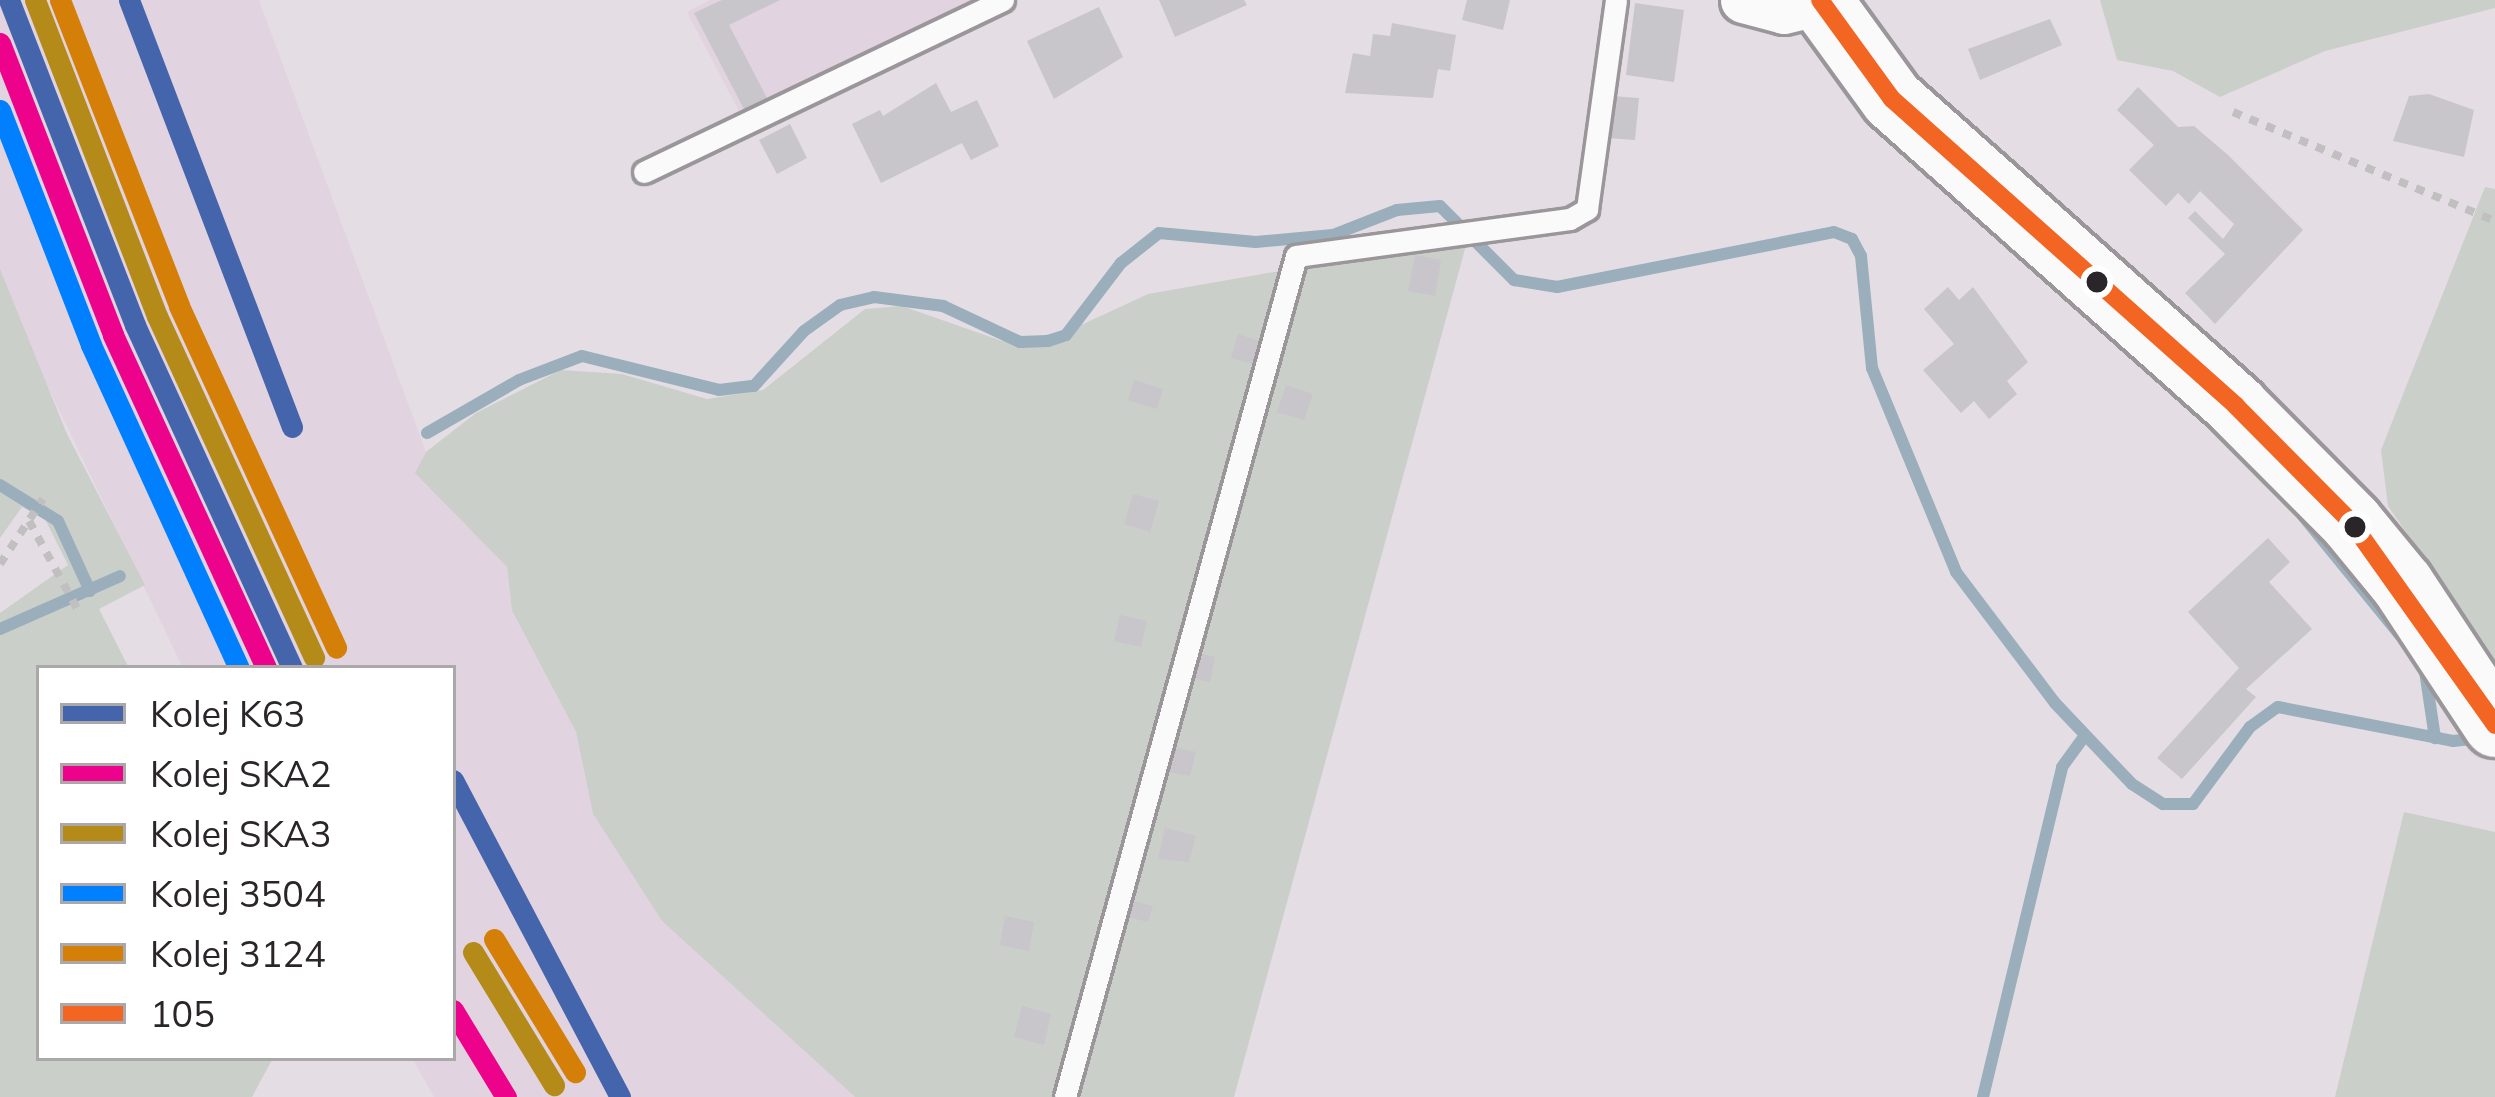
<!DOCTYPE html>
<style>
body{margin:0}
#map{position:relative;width:2495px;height:1097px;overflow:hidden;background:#e4dee4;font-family:Mulish,sans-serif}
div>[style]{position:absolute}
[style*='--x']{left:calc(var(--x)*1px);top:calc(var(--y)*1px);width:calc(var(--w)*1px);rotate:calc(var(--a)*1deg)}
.built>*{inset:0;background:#e1d3df}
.green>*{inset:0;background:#cacfca}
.stream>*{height:12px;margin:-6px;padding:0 6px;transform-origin:6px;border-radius:6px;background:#9aaebb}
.building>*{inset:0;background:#c8c5cb}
.path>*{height:8px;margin-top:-4px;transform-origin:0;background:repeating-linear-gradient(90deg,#c1bfc0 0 9px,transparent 0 18px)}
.roads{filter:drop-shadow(3px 0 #9a969a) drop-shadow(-3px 0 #9a969a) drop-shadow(0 3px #9a969a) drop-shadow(0 -3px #9a969a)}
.lane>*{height:21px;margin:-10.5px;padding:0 10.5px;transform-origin:10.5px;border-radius:10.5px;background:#fbfafb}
.street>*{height:45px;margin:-22.5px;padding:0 22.5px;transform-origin:22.5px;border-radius:22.5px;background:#fbfafb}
.secondary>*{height:63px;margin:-31.5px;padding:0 31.5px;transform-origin:31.5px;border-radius:31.5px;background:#fbfafb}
.bus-1>*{height:18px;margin:-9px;padding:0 9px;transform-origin:9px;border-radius:9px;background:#f26522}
.rail-1>*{height:21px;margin:-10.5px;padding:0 10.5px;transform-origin:10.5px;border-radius:10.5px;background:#4464ac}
.rail-2>*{height:21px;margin:-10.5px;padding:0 10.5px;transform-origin:10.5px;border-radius:10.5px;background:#ed028c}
.rail-3>*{height:21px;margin:-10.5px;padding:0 10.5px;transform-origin:10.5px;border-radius:10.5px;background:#b48b19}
.rail-4>*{height:21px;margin:-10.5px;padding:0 10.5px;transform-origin:10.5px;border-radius:10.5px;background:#0080ff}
.rail-5>*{height:21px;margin:-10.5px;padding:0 10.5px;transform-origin:10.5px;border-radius:10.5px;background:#d47f08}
.dots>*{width:33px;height:33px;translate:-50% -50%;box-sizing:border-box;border:6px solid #fff;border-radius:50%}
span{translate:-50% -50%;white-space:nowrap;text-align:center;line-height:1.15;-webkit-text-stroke:10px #fff;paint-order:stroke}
.legend{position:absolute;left:36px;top:665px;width:420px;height:396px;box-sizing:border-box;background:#fff;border:3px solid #aaa8a9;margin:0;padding:15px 21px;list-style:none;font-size:36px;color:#2a2529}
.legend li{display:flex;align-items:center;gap:24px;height:60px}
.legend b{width:60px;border:3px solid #aaa8a9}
</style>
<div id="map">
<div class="built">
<i style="clip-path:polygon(0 0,259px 0,426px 452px,416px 473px,507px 567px,512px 612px,576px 732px,593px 814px,662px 921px,855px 1097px,434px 1097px,412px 1058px,453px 1058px,453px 668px,183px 668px,0 287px)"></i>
<i style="clip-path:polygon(710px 0,972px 0,742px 117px,687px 12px)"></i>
</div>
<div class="green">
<i style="clip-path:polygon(2100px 0,2495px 0,2495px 8px,2325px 51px,2220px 97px,2173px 71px,2117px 60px)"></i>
<i style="clip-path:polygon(2485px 187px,2495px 189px,2495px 662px,2388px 506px,2381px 450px)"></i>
<i style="clip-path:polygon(1468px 238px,1234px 1097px,855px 1097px,662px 921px,593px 814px,576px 732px,512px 611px,507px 567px,415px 473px,426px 452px,476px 413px,561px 370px,622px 374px,707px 399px,763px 390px,865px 309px,902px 306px,1002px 341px,1066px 332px,1148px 294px)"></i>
<i style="clip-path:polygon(0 269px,67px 434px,145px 585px,99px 609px,129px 668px,39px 668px,39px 1058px,273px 1058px,252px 1097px,0 1097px,0 613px,68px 565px,45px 519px,22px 507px,0 538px)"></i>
<i style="clip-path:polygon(2404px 812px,2495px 832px,2495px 1097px,2335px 1097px)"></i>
</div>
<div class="stream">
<i style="--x:427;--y:433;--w:106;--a:-29.9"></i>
<i style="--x:519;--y:380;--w:67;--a:-20.9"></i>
<i style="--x:582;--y:356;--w:141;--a:13.9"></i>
<i style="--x:719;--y:390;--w:35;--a:-7"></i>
<i style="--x:754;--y:386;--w:74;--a:-47.7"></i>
<i style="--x:804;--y:331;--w:44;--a:-35.8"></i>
<i style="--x:840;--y:305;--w:35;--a:-13"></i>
<i style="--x:874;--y:297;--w:70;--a:7.4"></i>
<i style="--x:943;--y:306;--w:85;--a:25.1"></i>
<i style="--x:1020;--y:342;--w:28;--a:-2"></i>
<i style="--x:1048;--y:341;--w:19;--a:-18"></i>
<i style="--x:1066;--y:335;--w:91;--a:-52.6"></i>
<i style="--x:1121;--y:263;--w:48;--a:-38.3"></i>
<i style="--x:1159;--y:233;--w:97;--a:5.3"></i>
<i style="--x:1256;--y:242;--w:77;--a:-5.2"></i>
<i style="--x:1333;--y:235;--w:69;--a:-21.3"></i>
<i style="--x:1397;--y:210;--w:43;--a:-5.3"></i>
<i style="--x:1440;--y:206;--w:105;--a:45"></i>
<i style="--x:1514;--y:280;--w:44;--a:9.2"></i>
<i style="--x:1557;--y:287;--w:282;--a:-11.2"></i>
<i style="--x:1834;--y:232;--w:19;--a:21"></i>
<i style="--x:1852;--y:239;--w:19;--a:62"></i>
<i style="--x:1861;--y:256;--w:113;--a:84.4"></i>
<i style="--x:1872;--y:368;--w:221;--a:67.6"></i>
<i style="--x:1956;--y:572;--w:164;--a:52.9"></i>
<i style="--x:2055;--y:703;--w:112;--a:46.5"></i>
<i style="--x:2132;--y:784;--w:37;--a:33"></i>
<i style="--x:2163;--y:804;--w:30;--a:0"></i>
<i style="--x:2193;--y:804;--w:96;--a:-53.5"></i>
<i style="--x:2250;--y:727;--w:34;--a:-36"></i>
<i style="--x:2278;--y:707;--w:178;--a:11"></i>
<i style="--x:2453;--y:741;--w:31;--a:-6"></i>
<i style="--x:0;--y:485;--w:68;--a:31.8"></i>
<i style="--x:58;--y:521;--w:77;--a:65.4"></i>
<i style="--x:2303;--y:516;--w:154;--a:50.8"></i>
<i style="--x:0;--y:629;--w:131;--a:-23.8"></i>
<i style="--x:2425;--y:671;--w:68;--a:81.5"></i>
<i style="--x:1983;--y:1097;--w:339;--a:-76.5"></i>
<i style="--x:2062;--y:767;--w:39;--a:-54"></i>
</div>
<div class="building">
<i style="clip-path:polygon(722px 0,780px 0,729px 25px,768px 100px,745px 111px,694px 13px)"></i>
<i style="clip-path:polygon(1159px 0,1244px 0,1247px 5px,1175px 37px)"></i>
<i style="clip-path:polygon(1467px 0,1510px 0,1503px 30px,1462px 20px)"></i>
<i style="clip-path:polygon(1635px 3px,1684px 10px,1674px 82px,1626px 75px)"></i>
<i style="clip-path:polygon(1099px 7px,1123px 57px,1054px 99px,1027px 41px)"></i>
<i style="clip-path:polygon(2050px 19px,2062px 45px,1980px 80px,1968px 49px)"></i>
<i style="clip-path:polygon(1392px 23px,1456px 35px,1450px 71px,1438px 69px,1433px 98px,1345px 93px,1353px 53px,1370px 56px,1373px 34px,1390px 36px)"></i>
<i style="clip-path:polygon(936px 83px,951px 112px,977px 100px,999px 146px,971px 160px,962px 143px,881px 183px,852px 124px,880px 110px,883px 116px)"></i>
<i style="clip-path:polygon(2138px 87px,2178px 127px,2194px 126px,2228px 155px,2303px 230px,2215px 324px,2185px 293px,2225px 254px,2188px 218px,2195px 211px,2223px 239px,2234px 224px,2200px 191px,2189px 204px,2178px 193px,2166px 206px,2129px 170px,2154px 145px,2117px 110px)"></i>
<i style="clip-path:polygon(2429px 94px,2474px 110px,2464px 157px,2393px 141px,2409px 96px)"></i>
<i style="clip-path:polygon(1612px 96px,1639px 98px,1635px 140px,1607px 138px)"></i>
<i style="clip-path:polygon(790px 124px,807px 158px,777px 174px,759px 140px)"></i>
<i style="clip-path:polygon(1415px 255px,1441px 260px,1435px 296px,1408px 291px)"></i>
<i style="clip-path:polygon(1948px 287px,1959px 300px,1973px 287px,2028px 362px,2007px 381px,2017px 394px,1989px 419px,1974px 401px,1961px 413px,1923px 370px,1954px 344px,1924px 309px)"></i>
<i style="clip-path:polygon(1238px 334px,1259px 341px,1253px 364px,1231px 358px)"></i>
<i style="clip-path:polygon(1134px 380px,1163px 389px,1157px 409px,1128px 400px)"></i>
<i style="clip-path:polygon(1286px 385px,1313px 394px,1304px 420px,1277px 412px)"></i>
<i style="clip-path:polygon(1133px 494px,1159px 501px,1150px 532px,1124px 524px)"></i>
<i style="clip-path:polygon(2268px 538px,2290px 562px,2269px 582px,2312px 629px,2246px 689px,2256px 697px,2182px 779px,2157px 758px,2239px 668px,2188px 612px)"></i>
<i style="clip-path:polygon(1120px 615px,1147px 621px,1141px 647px,1114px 641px)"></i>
<i style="clip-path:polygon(1197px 653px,1215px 657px,1210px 682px,1191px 678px)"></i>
<i style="clip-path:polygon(1173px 747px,1196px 752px,1190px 776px,1168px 772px)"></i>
<i style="clip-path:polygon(1165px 828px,1196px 836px,1189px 862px,1158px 859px)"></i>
<i style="clip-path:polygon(1133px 901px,1153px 906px,1148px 922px,1128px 917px)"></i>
<i style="clip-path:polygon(1005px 916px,1034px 922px,1029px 951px,1000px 945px)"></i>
<i style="clip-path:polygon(1022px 1006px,1051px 1014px,1044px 1045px,1014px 1037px)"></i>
</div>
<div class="path">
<i style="--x:2233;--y:112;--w:284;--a:22.6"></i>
<i style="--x:29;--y:521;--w:104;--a:61.2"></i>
<i style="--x:0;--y:564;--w:78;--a:-56.5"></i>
</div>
<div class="roads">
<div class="lane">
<i style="--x:644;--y:172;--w:398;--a:-25.6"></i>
<i style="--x:1065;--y:1097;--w:872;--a:-74.64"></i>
<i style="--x:1296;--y:256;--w:276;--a:-7.7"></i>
<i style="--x:1570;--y:219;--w:20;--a:-30"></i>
<i style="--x:1587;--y:209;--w:211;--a:-82.1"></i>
</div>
<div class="street">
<i style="--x:1743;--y:0;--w:42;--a:15"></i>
<i style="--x:1784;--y:11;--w:38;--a:-14"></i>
</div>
<div class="secondary">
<i style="--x:1820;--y:0;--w:122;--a:54"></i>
<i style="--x:1892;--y:99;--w:461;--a:41.7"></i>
<i style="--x:2236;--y:406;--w:163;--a:45.2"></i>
<i style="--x:2351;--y:522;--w:80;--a:50.6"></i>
<i style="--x:2402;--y:584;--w:169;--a:56.6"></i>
</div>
</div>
<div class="bus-1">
<i style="--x:1820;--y:0;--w:122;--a:54"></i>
<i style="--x:1892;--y:99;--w:461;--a:41.7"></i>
<i style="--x:2236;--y:406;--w:163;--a:45.2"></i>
<i style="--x:2351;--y:522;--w:249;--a:54.6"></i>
</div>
<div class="rail-1">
<i style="--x:9;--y:0;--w:349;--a:68.8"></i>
<i style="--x:135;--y:325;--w:377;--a:65.4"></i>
<i style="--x:129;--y:0;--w:457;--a:69.1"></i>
<i style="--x:453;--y:780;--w:358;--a:62.2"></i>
</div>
<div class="rail-2">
<i style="--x:0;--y:43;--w:313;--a:68.8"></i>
<i style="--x:113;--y:335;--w:366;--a:65.3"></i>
<i style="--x:453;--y:1010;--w:102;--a:58.7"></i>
</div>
<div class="rail-3">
<i style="--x:35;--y:0;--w:339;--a:68.9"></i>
<i style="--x:157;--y:316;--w:376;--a:65.3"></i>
<i style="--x:473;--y:952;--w:156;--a:58.7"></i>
</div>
<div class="rail-4">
<i style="--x:0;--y:110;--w:252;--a:68.8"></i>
<i style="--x:91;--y:345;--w:355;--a:65.4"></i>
</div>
<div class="rail-5">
<i style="--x:60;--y:0;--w:328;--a:68.7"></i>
<i style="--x:179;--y:306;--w:376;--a:65.3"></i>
<i style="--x:494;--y:939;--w:156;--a:58.7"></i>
</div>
<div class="dots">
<i style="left:2097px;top:282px;background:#2a2529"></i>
<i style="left:2355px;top:527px;background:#2a2529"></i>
</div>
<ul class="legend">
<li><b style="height:15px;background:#4464ac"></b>Kolej K63</li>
<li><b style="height:15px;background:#ed028c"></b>Kolej SKA2</li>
<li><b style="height:15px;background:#b48b19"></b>Kolej SKA3</li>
<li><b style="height:15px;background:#0080ff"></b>Kolej 3504</li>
<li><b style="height:15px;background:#d47f08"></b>Kolej 3124</li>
<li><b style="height:15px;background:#f26522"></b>105</li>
</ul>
</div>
